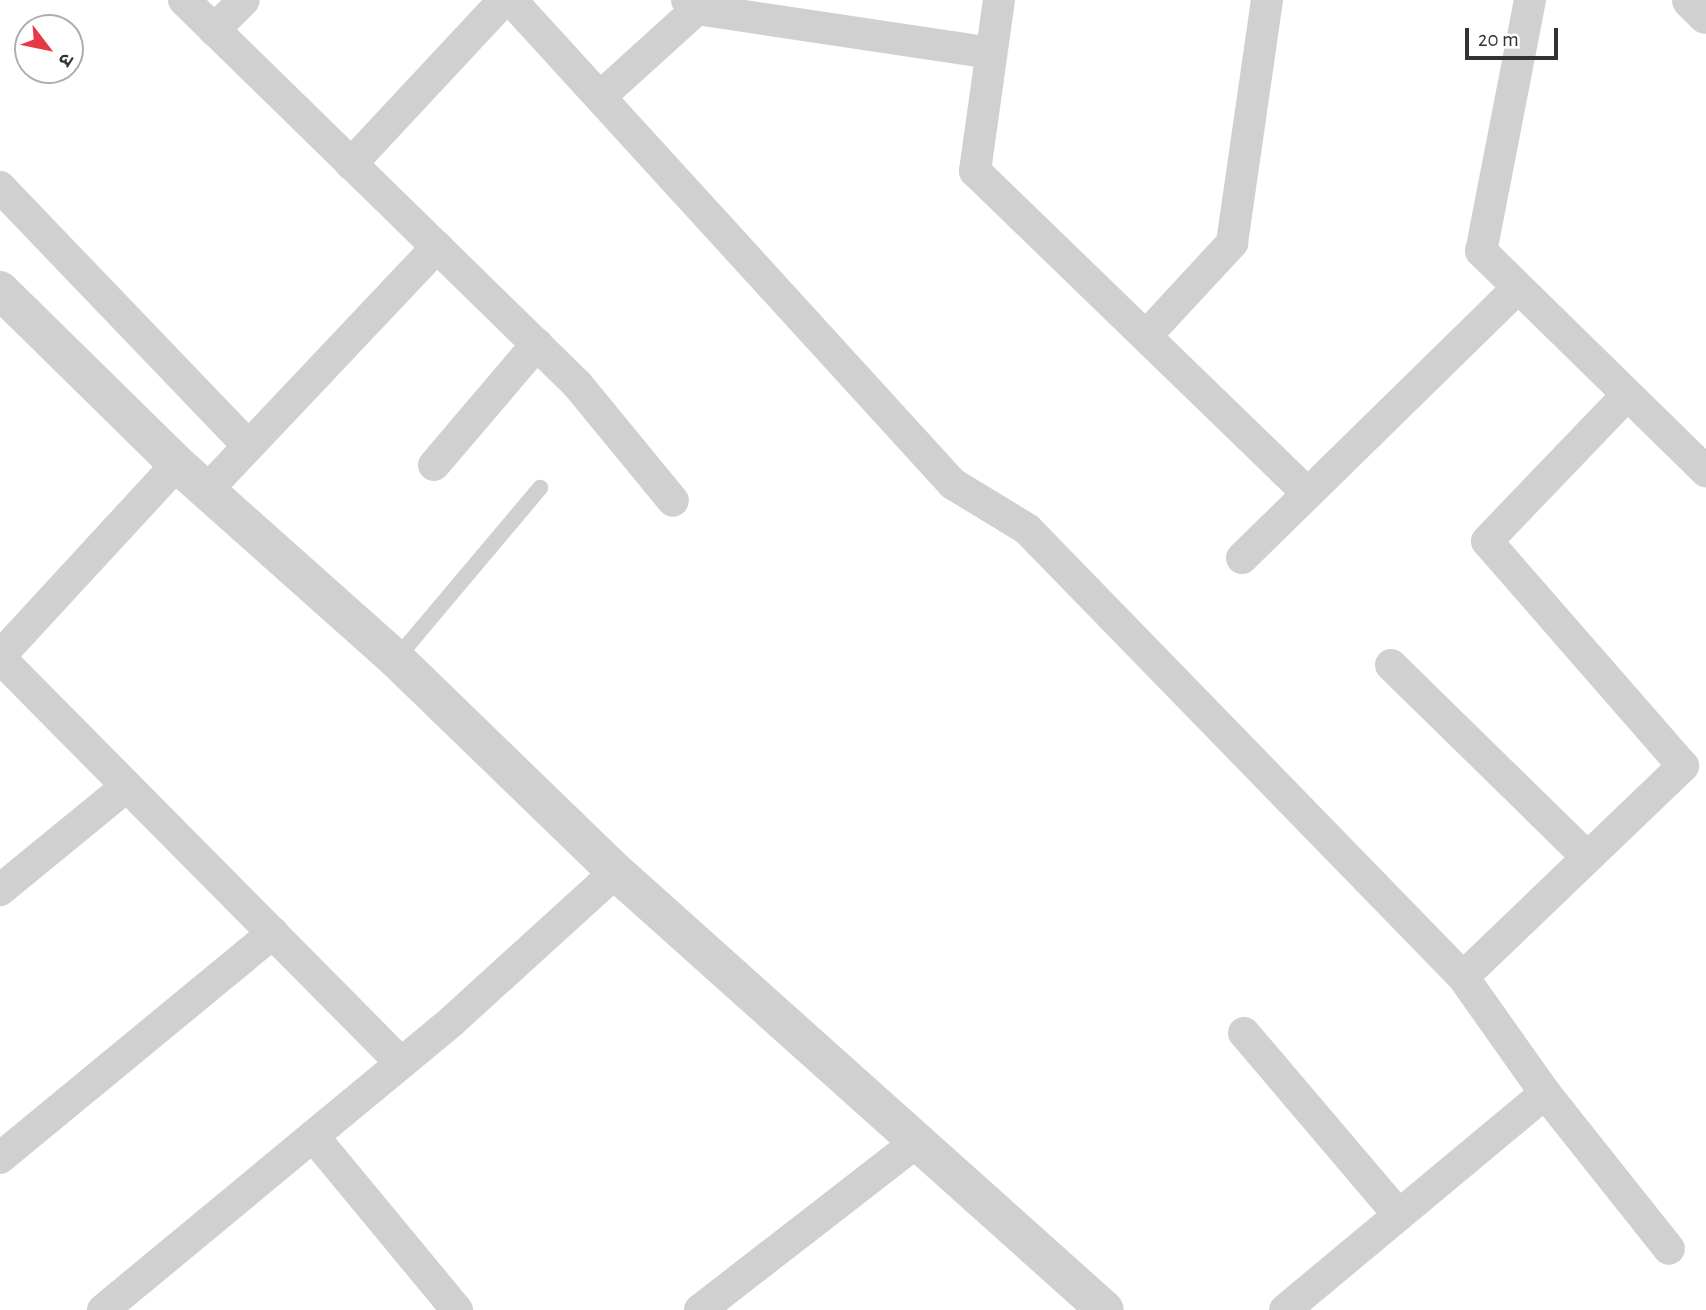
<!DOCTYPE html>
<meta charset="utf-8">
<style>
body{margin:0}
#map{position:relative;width:1706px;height:1310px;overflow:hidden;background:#fff;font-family:"Alegreya Sans","Noto Sans Devanagari",sans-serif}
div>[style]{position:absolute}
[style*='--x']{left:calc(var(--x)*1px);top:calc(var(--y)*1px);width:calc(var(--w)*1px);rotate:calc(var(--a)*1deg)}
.service>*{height:16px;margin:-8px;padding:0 8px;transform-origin:8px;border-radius:8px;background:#d0d0d0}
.minor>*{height:32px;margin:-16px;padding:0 16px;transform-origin:16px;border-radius:16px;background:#d0d0d0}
.tertiary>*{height:38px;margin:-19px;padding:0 19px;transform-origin:19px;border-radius:19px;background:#d0d0d0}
span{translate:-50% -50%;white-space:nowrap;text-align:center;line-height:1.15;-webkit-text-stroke:7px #fff;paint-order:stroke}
.north{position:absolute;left:14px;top:14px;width:70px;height:70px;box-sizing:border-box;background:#fff;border:2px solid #adadad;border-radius:50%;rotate:122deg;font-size:19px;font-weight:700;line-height:28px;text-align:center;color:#333}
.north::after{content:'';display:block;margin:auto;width:24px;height:32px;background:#e63946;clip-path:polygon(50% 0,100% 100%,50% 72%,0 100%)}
.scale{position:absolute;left:1465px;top:28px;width:93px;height:32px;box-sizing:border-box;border:4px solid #333;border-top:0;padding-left:9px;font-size:21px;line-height:24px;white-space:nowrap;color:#333;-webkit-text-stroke:5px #fff;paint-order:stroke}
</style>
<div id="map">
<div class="service">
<i style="--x:396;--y:659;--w:224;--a:-49.9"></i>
</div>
<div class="minor">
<i style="--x:184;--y:0;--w:549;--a:44.34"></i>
<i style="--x:577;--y:384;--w:151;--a:50.6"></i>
<i style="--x:511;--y:0;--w:655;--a:47.6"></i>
<i style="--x:953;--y:484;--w:87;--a:31.3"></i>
<i style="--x:1027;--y:529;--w:625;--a:45.78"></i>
<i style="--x:1463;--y:977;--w:142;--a:54.7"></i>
<i style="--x:1545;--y:1093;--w:199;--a:51.5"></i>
<i style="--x:687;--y:0;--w:13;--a:42"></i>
<i style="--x:697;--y:9;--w:297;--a:8.5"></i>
<i style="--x:999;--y:0;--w:173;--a:98"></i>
<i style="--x:975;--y:171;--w:463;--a:44.1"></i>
<i style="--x:1530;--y:0;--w:256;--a:101"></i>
<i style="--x:1481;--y:251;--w:315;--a:44.4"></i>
<i style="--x:214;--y:30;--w:42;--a:-45"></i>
<i style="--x:600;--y:97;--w:131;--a:-42.2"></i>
<i style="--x:351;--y:164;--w:224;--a:-47"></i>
<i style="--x:0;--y:187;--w:359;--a:46.2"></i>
<i style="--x:1146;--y:336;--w:127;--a:-47.2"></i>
<i style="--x:1232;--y:243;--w:246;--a:-81.8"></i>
<i style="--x:434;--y:465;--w:159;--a:-49.6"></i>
<i style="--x:209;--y:488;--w:332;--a:-46.6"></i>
<i style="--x:1242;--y:558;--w:386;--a:-44.4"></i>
<i style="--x:0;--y:656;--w:261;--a:-47.3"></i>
<i style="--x:0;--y:658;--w:570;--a:45.28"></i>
<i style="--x:1391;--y:665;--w:274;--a:44.4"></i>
<i style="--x:0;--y:890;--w:164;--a:-39.3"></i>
<i style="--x:1463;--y:977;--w:305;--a:-43.8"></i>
<i style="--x:1683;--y:766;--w:298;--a:-131.1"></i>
<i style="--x:1487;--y:541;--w:202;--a:-46.2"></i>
<i style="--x:1244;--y:1033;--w:239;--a:49.6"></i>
<i style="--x:313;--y:1136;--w:226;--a:50.4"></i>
<i style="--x:0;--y:1158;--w:354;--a:-39.5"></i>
<i style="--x:103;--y:1310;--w:453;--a:-39.6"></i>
<i style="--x:452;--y:1021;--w:222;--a:-42.3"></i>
<i style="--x:700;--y:1310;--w:276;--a:-37.8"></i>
<i style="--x:1285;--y:1310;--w:339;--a:-39.8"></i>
</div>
<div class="tertiary">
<i style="--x:1691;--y:0;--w:21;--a:45"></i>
<i style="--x:0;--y:290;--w:248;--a:44.5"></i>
<i style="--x:177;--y:464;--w:293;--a:41.7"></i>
<i style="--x:396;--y:659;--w:306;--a:44.1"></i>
<i style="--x:616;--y:872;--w:656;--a:41.85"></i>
</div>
<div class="north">उ</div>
<div class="scale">20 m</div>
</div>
